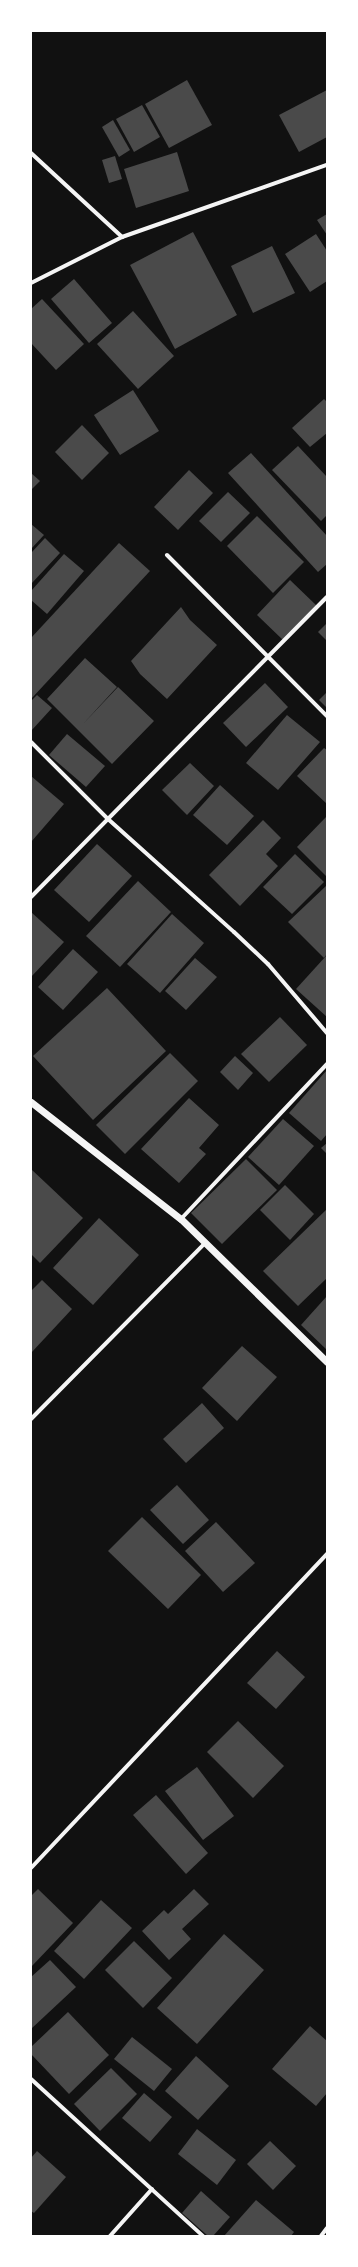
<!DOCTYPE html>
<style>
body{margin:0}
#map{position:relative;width:358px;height:2267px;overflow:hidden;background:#111;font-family:"DM Sans",sans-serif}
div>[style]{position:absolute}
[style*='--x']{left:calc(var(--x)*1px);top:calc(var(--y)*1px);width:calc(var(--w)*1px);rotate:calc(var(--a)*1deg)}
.building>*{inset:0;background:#4a4a4a}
.minor>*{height:4px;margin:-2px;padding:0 2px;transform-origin:2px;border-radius:2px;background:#f5f5f5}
.tertiary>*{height:7px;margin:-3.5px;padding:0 3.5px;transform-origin:3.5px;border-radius:3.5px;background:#f5f5f5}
span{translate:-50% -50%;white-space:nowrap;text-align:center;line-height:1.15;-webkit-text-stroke:3.5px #fff;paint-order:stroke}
.frame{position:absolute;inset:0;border:32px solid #fff;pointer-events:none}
</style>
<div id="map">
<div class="building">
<i style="clip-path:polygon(187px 80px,212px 125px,169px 148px,145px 104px)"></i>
<i style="clip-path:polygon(327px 90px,327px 137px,299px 152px,279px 115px)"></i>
<i style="clip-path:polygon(142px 105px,160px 137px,134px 152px,116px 119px)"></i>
<i style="clip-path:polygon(113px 120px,130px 150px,119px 157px,102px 127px)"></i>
<i style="clip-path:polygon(177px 152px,189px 191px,136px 208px,124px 169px)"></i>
<i style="clip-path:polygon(115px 156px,122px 179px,109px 183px,102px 160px)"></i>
<i style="clip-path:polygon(327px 214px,327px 235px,317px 220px)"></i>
<i style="clip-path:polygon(193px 232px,237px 315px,175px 349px,130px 265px)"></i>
<i style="clip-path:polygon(316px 234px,327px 251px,327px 281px,310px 292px,285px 254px)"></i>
<i style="clip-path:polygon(272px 246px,295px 293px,253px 313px,231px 266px)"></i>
<i style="clip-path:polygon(74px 279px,112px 323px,89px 343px,51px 299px)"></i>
<i style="clip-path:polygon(42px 299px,84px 344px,56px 370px,31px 343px,31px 309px)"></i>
<i style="clip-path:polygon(133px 311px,174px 356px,138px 389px,97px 344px)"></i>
<i style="clip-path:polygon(133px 390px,159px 431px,120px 455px,94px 415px)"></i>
<i style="clip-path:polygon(324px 399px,327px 402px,327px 433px,310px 447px,292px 428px)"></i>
<i style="clip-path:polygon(82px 425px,109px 453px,82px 480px,55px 452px)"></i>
<i style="clip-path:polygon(298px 446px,327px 477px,327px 515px,321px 521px,272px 470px)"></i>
<i style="clip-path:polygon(251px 453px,327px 536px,327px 564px,318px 572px,228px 473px)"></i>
<i style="clip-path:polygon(189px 470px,213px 493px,178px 530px,154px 507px)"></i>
<i style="clip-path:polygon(31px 473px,40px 481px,31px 490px)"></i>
<i style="clip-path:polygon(228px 492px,250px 513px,221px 542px,199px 521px)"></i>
<i style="clip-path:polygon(257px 516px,304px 562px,273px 593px,227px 546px)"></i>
<i style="clip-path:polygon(31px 524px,44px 535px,31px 549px)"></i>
<i style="clip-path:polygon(45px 538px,60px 553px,31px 584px,31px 553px)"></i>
<i style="clip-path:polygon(119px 543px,150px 571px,31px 699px,31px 638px)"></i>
<i style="clip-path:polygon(64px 554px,84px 571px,47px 614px,31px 600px,31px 591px)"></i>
<i style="clip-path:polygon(290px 580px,317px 606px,284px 641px,257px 615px)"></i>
<i style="clip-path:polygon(181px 607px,190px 620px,217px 645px,167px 699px,140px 674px,131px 661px)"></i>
<i style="clip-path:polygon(327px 623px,327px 641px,318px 632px)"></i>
<i style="clip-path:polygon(85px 658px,117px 687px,83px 724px,118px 687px,154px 721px,112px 764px,47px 699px)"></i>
<i style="clip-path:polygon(265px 683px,288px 707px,246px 747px,223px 723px)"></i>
<i style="clip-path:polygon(327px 692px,327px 708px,319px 700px)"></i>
<i style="clip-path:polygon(37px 695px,52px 708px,31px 731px,31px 701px)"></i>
<i style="clip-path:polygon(287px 715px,320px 742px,278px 790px,246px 763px)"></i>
<i style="clip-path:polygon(67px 734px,105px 766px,86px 787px,49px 755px)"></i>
<i style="clip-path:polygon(324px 748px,327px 750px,327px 804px,297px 776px)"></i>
<i style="clip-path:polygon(190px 763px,214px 786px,187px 815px,162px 790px)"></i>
<i style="clip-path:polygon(31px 776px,64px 804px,31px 842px)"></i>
<i style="clip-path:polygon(220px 785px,254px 816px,227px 845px,193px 815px)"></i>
<i style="clip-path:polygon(327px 816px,327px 877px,297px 847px)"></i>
<i style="clip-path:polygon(263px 820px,281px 838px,266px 854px,278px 866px,240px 906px,209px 875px)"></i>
<i style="clip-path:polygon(97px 844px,132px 876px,89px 922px,54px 890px)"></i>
<i style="clip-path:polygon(295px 854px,324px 882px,292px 914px,263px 887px)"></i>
<i style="clip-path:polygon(138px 881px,171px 912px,120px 967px,86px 936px)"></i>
<i style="clip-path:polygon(326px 886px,327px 954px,324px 958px,288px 922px)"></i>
<i style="clip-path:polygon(31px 912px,64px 942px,31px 977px)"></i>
<i style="clip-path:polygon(172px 914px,204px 943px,160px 993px,127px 964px)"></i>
<i style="clip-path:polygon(73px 949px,98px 972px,63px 1010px,38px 987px)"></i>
<i style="clip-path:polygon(326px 956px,327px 957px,327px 1017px,296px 989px)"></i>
<i style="clip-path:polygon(195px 958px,217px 977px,186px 1010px,165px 991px)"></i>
<i style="clip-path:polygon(107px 988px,166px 1051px,93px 1120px,33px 1056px)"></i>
<i style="clip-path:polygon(280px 1017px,307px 1045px,269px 1082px,241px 1054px)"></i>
<i style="clip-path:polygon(170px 1053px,198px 1081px,125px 1154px,96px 1125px)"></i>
<i style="clip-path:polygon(235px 1056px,253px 1073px,238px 1090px,220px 1072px)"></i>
<i style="clip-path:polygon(327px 1070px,327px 1134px,321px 1141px,289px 1113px)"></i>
<i style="clip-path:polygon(189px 1098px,219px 1125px,199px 1148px,206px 1154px,179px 1183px,141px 1149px)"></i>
<i style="clip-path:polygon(283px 1119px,314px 1146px,279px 1185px,248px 1157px)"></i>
<i style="clip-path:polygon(327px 1143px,327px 1154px,321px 1148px)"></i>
<i style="clip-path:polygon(246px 1159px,277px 1190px,222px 1244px,191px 1213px)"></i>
<i style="clip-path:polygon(31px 1169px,83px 1218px,40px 1263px,31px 1254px)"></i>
<i style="clip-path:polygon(285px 1185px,314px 1214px,290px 1240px,260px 1210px)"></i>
<i style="clip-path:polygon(327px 1209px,327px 1278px,298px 1306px,263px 1271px)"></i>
<i style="clip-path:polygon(99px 1218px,139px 1255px,93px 1305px,53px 1268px)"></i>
<i style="clip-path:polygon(42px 1280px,72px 1309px,31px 1353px,31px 1291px)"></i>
<i style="clip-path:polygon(327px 1296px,327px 1350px,301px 1325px)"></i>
<i style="clip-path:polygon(242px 1346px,277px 1377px,237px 1421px,202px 1388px)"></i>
<i style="clip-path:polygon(202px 1403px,224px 1428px,186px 1463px,163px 1439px)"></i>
<i style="clip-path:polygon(177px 1485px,209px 1520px,183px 1544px,150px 1510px)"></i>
<i style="clip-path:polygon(142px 1517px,201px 1575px,168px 1609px,108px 1551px)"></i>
<i style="clip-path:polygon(216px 1522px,255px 1563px,223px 1592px,185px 1551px)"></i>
<i style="clip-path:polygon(277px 1651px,305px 1677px,276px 1709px,247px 1683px)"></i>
<i style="clip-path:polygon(238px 1721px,284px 1766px,253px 1798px,207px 1752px)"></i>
<i style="clip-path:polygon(197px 1767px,234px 1816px,203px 1840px,165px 1791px)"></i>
<i style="clip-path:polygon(156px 1795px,208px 1853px,186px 1874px,133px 1815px)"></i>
<i style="clip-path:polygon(38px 1889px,73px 1923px,31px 1967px,31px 1896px)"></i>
<i style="clip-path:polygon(194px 1889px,209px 1904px,182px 1929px,191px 1939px,169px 1960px,142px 1931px,164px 1910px,168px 1914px)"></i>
<i style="clip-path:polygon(101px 1900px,132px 1928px,84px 1979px,54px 1951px)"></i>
<i style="clip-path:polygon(224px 1934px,264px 1970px,197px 2044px,157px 2008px)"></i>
<i style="clip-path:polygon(134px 1941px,172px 1978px,143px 2008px,105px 1970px)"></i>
<i style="clip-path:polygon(50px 1960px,76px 1987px,31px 2029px,31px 1977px)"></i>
<i style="clip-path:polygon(68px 2012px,109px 2055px,69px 2094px,31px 2054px,31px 2047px)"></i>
<i style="clip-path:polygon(310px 2026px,327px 2041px,327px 2093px,316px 2106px,272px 2069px)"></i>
<i style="clip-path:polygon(132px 2037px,172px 2069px,154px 2091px,114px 2059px)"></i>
<i style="clip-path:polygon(196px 2056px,229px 2086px,198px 2120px,165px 2091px)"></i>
<i style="clip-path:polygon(111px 2068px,137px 2094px,100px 2131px,74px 2104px)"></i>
<i style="clip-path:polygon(144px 2093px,172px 2117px,150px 2142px,122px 2118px)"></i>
<i style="clip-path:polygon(197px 2129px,236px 2160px,217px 2185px,178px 2154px)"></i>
<i style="clip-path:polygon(270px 2141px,296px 2166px,273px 2190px,247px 2164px)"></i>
<i style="clip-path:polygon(37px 2151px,66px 2177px,34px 2213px,31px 2211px,31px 2158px)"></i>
<i style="clip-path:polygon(201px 2191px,230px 2217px,213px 2236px,208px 2236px,182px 2213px)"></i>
<i style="clip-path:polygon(256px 2200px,294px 2232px,291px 2236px,224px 2236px)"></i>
</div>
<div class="minor">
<i style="--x:31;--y:153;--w:124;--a:42.7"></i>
<i style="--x:31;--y:283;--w:102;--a:-26.8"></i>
<i style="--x:122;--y:237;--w:217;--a:-19.4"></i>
<i style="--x:167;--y:555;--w:227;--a:45.2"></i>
<i style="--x:31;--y:742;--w:109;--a:45"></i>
<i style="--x:108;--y:819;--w:169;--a:41.9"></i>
<i style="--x:234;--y:932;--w:47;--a:43.3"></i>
<i style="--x:268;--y:964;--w:91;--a:49.5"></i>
<i style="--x:31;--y:897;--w:421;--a:-45.4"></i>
<i style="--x:181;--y:1219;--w:213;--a:-46.7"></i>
<i style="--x:31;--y:1419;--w:247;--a:-45.3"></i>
<i style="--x:31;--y:1868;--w:432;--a:-46.7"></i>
<i style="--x:31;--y:2079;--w:233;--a:42.4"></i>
<i style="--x:110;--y:2236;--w:63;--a:-48.2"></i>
<i style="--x:321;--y:2236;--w:10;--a:-53"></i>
</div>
<div class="tertiary">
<i style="--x:31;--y:1102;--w:190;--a:38"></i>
<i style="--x:181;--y:1219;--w:204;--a:44.4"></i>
</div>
<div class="frame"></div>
</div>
